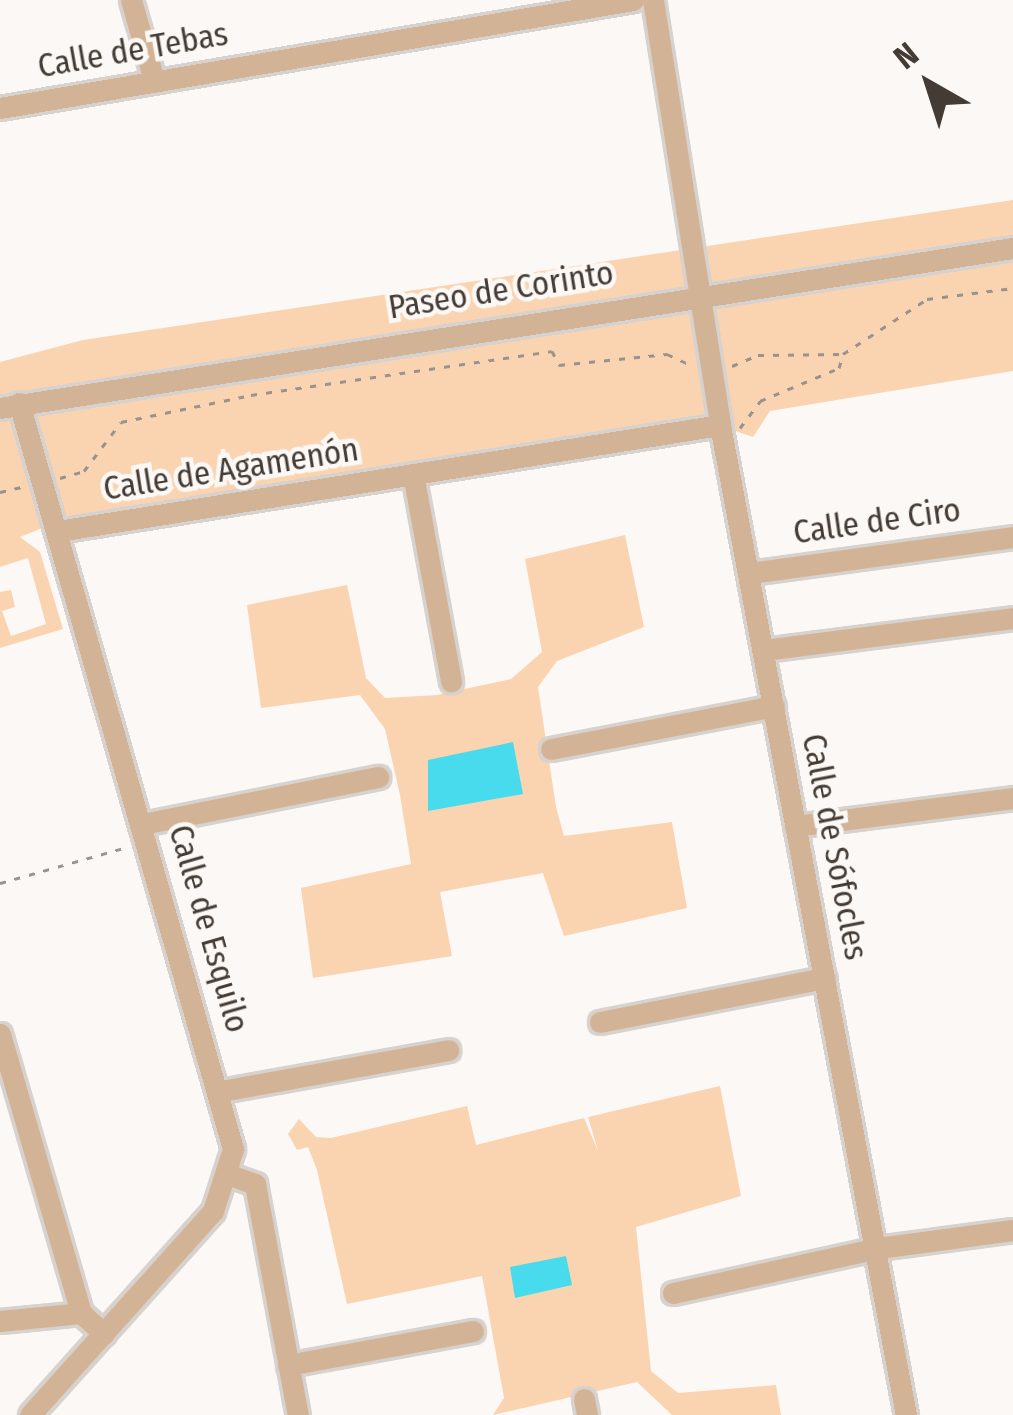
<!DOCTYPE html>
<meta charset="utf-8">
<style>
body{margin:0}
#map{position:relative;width:1013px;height:1415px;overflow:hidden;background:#fcf8f5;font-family:"Fira Sans Condensed",sans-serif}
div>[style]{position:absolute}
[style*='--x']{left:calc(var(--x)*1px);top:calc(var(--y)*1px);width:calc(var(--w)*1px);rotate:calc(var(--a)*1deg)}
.green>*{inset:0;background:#fad4b1}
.water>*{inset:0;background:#48daed}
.path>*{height:3px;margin-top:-1.5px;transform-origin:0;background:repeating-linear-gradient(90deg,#99928d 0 6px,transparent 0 15px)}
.roads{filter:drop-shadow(3px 0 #d7d2ce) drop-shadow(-3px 0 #d7d2ce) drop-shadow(0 3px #d7d2ce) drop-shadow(0 -3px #d7d2ce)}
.street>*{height:21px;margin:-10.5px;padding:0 10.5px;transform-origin:10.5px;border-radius:10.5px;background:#d3b395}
span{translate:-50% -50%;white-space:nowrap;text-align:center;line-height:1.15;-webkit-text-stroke:9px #fcf8f5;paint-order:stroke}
.street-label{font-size:33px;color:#433b34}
.north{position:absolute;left:869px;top:24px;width:120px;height:120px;-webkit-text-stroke:9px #fcf8f5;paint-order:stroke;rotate:321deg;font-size:33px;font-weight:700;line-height:48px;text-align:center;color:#433b34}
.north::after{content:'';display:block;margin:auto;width:42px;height:54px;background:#433b34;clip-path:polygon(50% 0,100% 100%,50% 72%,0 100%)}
</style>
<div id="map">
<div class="green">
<i style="clip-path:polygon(1013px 200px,1013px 371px,770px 411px,753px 437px,701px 419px,67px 518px,20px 537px,40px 552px,63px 629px,0 648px,0 592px,11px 590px,15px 607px,2px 611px,11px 636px,46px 624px,28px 558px,0 567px,0 362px,83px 340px)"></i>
<i style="clip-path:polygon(625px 535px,644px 627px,557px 661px,538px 687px,556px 807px,564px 836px,672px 822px,687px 908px,564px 936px,543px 873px,440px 892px,452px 956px,313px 978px,301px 888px,411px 864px,400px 795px,385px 729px,360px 695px,261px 708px,247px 605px,347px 585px,366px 678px,385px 698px,437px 695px,511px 679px,542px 652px,525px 559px)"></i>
<i style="clip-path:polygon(720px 1086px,741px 1196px,636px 1227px,651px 1371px,678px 1393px,776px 1385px,781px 1415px,672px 1415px,637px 1382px,493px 1415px,504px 1398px,482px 1276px,347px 1304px,317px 1170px,308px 1147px,297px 1150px,288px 1134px,299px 1119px,316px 1137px,331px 1138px,467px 1106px,476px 1145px,584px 1118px,598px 1151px,588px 1117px)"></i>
</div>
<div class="water">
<i style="clip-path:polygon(513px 742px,523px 794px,428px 811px,428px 760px)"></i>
<i style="clip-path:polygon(566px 1256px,572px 1285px,515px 1298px,510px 1267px)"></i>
</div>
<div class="path">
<i style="--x:732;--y:366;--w:28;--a:-23"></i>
<i style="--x:758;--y:355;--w:85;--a:-0.7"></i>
<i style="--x:843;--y:354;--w:100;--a:-33.2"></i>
<i style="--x:927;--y:299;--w:87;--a:-7.3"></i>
<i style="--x:740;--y:428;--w:34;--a:-53"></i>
<i style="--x:760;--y:401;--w:86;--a:-22.7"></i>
<i style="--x:839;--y:368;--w:14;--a:-73"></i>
<i style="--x:60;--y:478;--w:25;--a:-16"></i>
<i style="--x:84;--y:471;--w:61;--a:-52.9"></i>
<i style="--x:121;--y:422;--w:133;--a:-11.7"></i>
<i style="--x:251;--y:395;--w:304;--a:-8.3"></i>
<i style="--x:552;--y:351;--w:16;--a:63"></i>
<i style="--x:559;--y:365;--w:109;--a:-5.8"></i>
<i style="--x:667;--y:354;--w:26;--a:25"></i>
<i style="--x:0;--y:492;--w:23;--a:-13"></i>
<i style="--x:0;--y:883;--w:129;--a:-15.8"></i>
</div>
<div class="roads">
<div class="street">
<i style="--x:131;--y:0;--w:83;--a:74"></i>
<i style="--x:653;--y:0;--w:430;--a:81"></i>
<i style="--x:720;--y:425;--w:1007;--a:79.36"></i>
<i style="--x:0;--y:108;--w:642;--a:-9.68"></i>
<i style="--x:19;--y:403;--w:776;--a:73.99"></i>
<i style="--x:233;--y:1149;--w:65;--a:107.9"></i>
<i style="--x:213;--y:1211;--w:274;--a:131.9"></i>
<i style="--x:0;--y:408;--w:1026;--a:-8.98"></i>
<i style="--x:413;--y:474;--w:211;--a:79.6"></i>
<i style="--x:58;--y:531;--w:670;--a:-9.1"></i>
<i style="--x:750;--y:573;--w:265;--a:-7.8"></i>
<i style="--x:764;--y:650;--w:251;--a:-7.3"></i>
<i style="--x:551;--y:749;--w:227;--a:-10.9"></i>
<i style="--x:143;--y:824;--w:240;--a:-11.3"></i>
<i style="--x:795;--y:826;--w:220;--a:-7.3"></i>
<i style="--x:600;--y:1022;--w:229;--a:-11.1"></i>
<i style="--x:0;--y:1034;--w:291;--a:73.8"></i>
<i style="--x:81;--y:1313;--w:31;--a:42"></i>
<i style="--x:221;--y:1091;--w:231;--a:-10.2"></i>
<i style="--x:230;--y:1175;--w:27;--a:20"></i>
<i style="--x:255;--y:1184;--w:235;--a:79.5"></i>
<i style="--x:673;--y:1293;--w:210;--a:-12.4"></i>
<i style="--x:878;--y:1248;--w:136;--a:-7.6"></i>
<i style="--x:0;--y:1321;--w:81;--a:-5.6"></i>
<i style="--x:288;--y:1365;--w:188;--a:-10.4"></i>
<i style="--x:584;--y:1399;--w:16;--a:79"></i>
</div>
</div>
<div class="street-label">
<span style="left:133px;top:51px;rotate:-10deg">Calle de Tebas</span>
<span style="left:501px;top:291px;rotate:-9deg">Paseo de Corinto</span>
<span style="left:231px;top:470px;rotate:-9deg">Calle de Agamenón</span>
<span style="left:877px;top:522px;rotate:-8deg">Calle de Ciro</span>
<span style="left:834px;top:847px;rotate:79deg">Calle de Sófocles</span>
<span style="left:208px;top:929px;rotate:74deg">Calle de Esquilo</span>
</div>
<div class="north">N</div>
</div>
